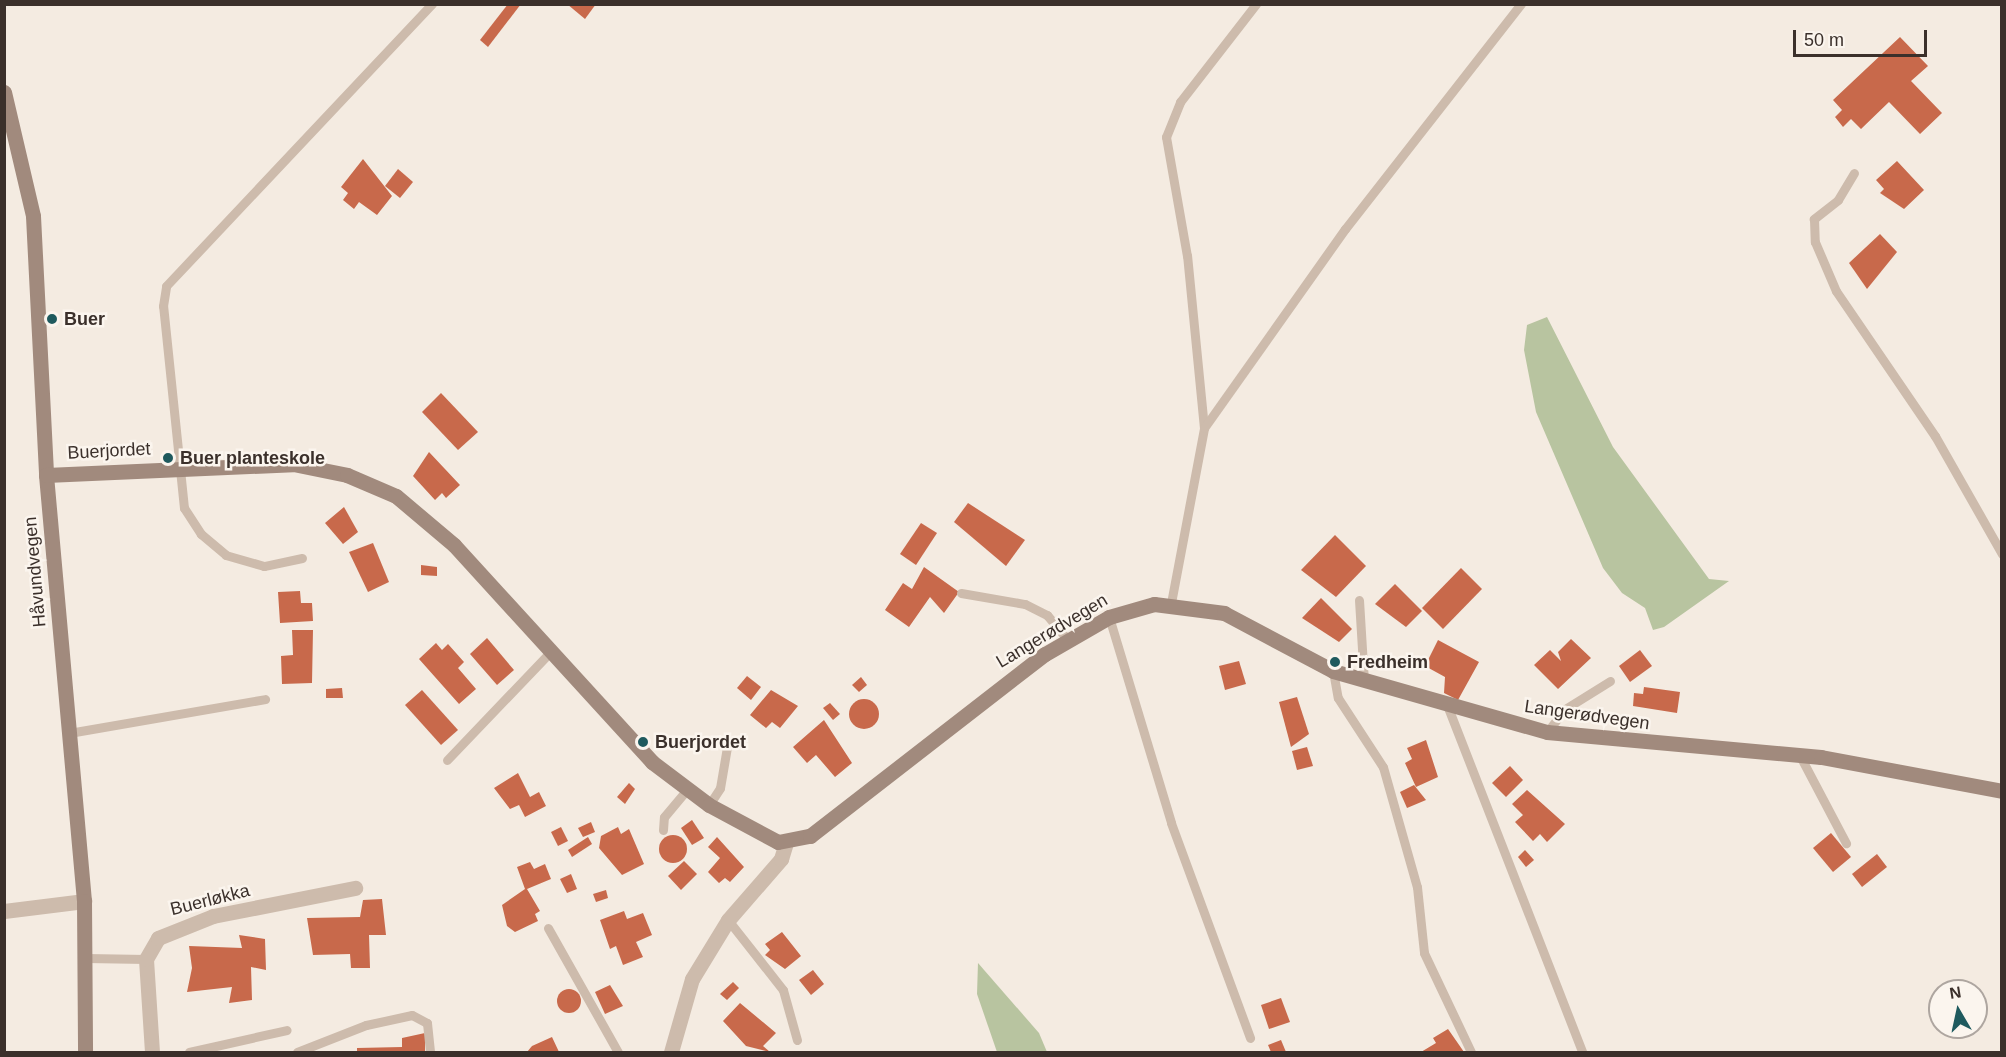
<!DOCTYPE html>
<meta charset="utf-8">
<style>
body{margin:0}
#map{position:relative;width:2006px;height:1057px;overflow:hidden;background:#f4ebe1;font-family:Arial,sans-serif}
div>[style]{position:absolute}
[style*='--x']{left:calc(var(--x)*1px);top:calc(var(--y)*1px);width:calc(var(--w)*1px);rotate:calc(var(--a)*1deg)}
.green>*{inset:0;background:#b8c4a0}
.building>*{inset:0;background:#c8694b}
.round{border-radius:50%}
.service>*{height:9px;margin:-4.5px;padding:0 4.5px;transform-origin:4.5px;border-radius:4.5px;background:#cdbbac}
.minor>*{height:15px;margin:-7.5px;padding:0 7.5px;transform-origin:7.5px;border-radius:7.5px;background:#cdbbac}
.tertiary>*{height:15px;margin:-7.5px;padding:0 7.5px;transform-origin:7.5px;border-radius:7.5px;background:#cdbbac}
.secondary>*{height:15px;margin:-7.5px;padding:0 7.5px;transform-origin:7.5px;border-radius:7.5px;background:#a18a7d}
.dots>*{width:16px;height:16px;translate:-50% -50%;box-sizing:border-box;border:3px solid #fbf5ee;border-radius:50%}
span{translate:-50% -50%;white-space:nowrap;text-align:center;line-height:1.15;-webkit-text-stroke:5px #fbf5ee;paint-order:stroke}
.poi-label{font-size:18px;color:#3b302b;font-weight:700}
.left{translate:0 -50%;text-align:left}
.street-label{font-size:18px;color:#3b302b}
.frame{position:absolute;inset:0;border:6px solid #3b302b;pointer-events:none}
.north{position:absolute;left:1928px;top:979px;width:60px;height:60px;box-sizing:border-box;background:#fbf5ee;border:2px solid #aea6a0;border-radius:50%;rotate:351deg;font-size:16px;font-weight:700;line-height:24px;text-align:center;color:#3b302b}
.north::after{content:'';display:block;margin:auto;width:21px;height:27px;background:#1f5a5e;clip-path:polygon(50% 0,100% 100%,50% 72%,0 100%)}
.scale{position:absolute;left:1793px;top:30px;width:134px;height:27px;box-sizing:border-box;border:3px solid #3b302b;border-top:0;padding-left:8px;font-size:18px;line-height:21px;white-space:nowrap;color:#3b302b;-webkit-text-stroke:4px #fbf5ee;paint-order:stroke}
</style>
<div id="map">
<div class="green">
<i style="clip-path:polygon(1547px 317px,1613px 447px,1709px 579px,1729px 581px,1664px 627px,1653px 630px,1645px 608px,1622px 593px,1603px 568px,1536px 412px,1524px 350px,1527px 325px)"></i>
<i style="clip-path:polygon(978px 963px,1039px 1033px,1047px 1052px,997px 1052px,977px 994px)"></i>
</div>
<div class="building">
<i style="clip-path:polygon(508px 4px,521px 4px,488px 47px,480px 40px)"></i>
<i style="clip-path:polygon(567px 4px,596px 4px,585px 19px)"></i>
<i style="clip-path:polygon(1900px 37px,1928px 66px,1911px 81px,1942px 113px,1920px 134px,1889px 102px,1861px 129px,1851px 119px,1843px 127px,1835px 117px,1842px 110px,1833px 100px)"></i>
<i style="clip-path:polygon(363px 159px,392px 196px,377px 215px,359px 202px,354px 209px,343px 200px,348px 193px,341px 187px)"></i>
<i style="clip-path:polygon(1897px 161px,1924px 190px,1904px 209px,1880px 193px,1884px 189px,1876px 180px)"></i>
<i style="clip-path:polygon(398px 169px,413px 182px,400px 198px,385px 186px)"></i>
<i style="clip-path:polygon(1880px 234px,1897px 252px,1867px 289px,1849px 263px)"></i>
<i style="clip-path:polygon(441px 393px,478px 432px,458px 450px,422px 412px)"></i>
<i style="clip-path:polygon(429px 452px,460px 485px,446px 498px,442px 493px,435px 500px,413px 476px)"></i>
<i style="clip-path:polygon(968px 503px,1025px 540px,1006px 566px,954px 522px)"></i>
<i style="clip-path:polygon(344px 507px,358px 532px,343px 544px,325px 523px)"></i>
<i style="clip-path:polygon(921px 523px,937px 533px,916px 565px,900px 554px)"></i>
<i style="clip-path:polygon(1335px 535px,1366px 566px,1336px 597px,1301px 570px)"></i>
<i style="clip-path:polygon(373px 543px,389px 582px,368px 592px,349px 552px)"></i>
<i style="clip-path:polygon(421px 565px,437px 567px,437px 576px,421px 575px)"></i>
<i style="clip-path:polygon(924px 567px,959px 592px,944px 613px,930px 597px,909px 627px,885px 610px,903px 583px,912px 589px)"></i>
<i style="clip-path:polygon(1461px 568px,1482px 589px,1443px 629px,1422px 608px)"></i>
<i style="clip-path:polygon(1395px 584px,1422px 611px,1406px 627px,1375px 604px)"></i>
<i style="clip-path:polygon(300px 591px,301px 603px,312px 603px,313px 621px,280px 623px,278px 592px)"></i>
<i style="clip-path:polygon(1321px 598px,1352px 629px,1339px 642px,1302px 618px)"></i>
<i style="clip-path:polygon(292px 630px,313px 630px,312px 683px,282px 684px,281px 656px,293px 655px)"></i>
<i style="clip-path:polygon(487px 638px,514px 670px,497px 685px,470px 654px)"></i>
<i style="clip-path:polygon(1571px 639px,1591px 658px,1558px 689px,1534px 665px,1550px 650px,1561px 661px,1558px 652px)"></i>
<i style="clip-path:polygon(1438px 640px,1479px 662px,1458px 700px,1444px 693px,1445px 677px,1425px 666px)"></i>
<i style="clip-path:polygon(436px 643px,442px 650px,448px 644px,464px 662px,458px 668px,476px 689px,459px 704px,419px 659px)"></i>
<i style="clip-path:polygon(1640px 650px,1652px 666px,1630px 682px,1619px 666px)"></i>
<i style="clip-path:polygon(1239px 661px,1246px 684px,1225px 690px,1219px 666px)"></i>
<i style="clip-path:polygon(747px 676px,761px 687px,751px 700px,737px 688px)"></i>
<i style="clip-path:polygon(861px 677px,867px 685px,859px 692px,852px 685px)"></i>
<i style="clip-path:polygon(1644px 687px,1680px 692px,1677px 713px,1633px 706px,1634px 693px,1643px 694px)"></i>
<i style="clip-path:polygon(342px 688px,343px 698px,326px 698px,326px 689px)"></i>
<i style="clip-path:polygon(422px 690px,458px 730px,441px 745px,405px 705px)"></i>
<i style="clip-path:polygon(771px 690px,798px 706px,780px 728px,772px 722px,766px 728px,750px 715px)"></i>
<i style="clip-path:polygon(1297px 697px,1309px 734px,1291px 747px,1279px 702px)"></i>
<i class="round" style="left:849px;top:699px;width:30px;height:30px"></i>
<i style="clip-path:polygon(830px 703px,840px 714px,833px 720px,823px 708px)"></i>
<i style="clip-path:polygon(824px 720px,852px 763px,835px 777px,816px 755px,807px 763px,793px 747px)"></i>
<i style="clip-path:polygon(1426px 740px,1438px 777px,1416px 787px,1405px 763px,1412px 759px,1407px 748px)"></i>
<i style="clip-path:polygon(1307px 747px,1313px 766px,1297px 770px,1292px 751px)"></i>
<i style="clip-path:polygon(1510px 766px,1523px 780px,1506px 797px,1492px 783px)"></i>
<i style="clip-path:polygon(518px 773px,530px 797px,539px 792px,546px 806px,525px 817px,519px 805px,510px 809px,494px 788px)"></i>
<i style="clip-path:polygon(629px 783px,635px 789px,625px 804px,617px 797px)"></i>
<i style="clip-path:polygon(1414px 785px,1426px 800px,1407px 808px,1400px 792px)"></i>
<i style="clip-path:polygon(1527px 790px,1565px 824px,1547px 842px,1540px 834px,1533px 841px,1515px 822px,1523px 815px,1512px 804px)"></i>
<i style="clip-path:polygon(692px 820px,704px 838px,692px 845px,681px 828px)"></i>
<i style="clip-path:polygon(591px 822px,595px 832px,583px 837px,578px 828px)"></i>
<i style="clip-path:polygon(561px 827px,568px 841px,558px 846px,551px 832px)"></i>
<i style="clip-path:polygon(618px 827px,621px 834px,629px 829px,644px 864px,622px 875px,599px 848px,601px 836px)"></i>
<i style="clip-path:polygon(1831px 833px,1851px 857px,1833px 872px,1813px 848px)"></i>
<i class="round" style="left:659px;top:835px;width:28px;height:28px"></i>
<i style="clip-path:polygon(588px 837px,592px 844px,572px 857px,568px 850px)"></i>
<i style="clip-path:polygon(717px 837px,744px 867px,730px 882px,725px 878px,719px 883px,708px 872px,720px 858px,708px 847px)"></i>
<i style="clip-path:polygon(1525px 850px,1534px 860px,1526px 867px,1518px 857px)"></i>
<i style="clip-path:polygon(1877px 854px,1887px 867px,1862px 887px,1852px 874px)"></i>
<i style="clip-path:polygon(684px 861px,697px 874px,681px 890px,668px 876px)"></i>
<i style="clip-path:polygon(530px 862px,534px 869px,545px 864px,551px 879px,527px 889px,540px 911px,535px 914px,538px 921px,515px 932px,507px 926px,502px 905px,525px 889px,517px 867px)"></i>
<i style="clip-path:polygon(571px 874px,577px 889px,567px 893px,560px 879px)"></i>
<i style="clip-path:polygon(606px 890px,608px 898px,596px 902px,593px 894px)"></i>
<i style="clip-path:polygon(382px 899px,386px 935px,369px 935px,370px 968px,351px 968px,350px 954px,313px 955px,307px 918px,360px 917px,363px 900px)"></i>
<i style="clip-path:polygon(624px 911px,627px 919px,643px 913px,652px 935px,636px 942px,643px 957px,623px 965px,616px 946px,610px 949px,600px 920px)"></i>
<i style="clip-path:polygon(782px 932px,801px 956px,785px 969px,765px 955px,770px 950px,765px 944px)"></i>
<i style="clip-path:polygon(239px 935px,265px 939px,266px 970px,251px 967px,252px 1000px,229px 1003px,232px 987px,187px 992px,192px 968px,189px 946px,242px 948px)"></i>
<i style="clip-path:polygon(813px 970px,824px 984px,811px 995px,799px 980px)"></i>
<i style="clip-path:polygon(733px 982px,739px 988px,727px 1000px,720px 994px)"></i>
<i style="clip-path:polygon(610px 985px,623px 1006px,605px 1014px,595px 992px)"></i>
<i class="round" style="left:557px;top:989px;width:24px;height:24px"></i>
<i style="clip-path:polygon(1281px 998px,1290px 1022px,1269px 1029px,1261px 1005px)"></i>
<i style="clip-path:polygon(740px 1003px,776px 1033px,763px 1046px,770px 1052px,746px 1046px,723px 1021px)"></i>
<i style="clip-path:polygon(1448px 1029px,1464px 1052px,1421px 1052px,1436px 1043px,1433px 1038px)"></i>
<i style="clip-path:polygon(425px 1033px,425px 1052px,357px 1052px,357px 1048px,402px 1047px,402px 1038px)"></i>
<i style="clip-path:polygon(552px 1037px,559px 1052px,527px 1052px,532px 1046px)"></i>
<i style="clip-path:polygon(1281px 1040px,1286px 1052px,1271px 1052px,1268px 1045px)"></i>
</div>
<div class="service">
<i style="--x:1854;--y:173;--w:31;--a:121"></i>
<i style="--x:1838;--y:200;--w:31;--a:142"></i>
<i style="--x:1814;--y:219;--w:23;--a:88"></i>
<i style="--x:1815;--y:242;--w:53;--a:66.8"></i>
<i style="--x:1836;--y:291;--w:176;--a:55.7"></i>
<i style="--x:1935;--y:436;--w:136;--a:60.4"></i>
<i style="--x:1204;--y:428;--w:173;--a:-95.6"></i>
<i style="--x:1187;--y:256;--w:121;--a:-100"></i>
<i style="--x:1166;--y:137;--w:38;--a:-68"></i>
<i style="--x:1180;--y:102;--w:124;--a:-52.2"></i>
<i style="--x:302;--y:558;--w:39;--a:168"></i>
<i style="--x:264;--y:566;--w:40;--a:-164"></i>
<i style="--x:226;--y:555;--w:33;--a:-140"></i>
<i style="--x:201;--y:534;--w:31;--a:-123"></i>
<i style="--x:184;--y:508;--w:203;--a:-95.9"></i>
<i style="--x:163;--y:306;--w:20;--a:-81"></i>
<i style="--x:166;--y:286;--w:388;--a:-46.7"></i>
<i style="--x:961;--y:593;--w:65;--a:9.8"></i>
<i style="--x:1025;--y:604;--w:25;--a:27"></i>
<i style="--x:1047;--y:615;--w:33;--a:50"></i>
<i style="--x:1359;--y:600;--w:81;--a:86.5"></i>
<i style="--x:1171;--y:603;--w:178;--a:-79.3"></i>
<i style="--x:1204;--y:428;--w:244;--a:-54.7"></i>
<i style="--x:1345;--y:229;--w:286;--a:-52"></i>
<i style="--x:1109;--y:617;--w:215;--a:73.2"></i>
<i style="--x:1171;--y:823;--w:229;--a:69.8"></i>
<i style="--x:1333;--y:671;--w:27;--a:80"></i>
<i style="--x:1338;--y:698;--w:82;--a:56.9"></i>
<i style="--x:1383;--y:767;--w:125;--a:74.2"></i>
<i style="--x:1417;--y:887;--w:66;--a:83.9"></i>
<i style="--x:1424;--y:953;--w:110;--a:64.6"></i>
<i style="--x:1447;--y:705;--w:372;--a:68.7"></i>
<i style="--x:1547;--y:732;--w:29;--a:-52"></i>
<i style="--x:1565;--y:709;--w:53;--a:-31.9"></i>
<i style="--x:69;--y:733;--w:199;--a:-9.8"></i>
<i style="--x:1799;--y:754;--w:101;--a:62.2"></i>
<i style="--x:447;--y:760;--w:151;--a:-46.3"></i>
<i style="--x:709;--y:805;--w:20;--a:-57"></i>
<i style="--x:720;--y:788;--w:42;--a:-80.3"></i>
<i style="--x:663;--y:830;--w:13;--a:-86"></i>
<i style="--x:664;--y:817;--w:35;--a:-50"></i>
<i style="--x:728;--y:920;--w:89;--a:51.8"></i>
<i style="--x:783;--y:990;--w:52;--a:74.4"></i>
<i style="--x:548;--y:928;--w:142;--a:60.6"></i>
<i style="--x:86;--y:958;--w:60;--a:1"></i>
<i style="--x:189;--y:1052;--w:100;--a:-12.7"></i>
<i style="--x:297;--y:1052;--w:74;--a:-21.4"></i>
<i style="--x:366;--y:1025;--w:47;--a:-12.3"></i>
<i style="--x:412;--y:1015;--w:17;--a:28"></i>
<i style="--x:427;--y:1023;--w:29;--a:84"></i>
</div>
<div class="minor">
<i style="--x:152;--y:1052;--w:93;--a:-93.7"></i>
<i style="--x:146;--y:959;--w:24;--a:-60"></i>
<i style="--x:158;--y:938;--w:59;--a:-21.8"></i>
<i style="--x:213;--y:916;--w:145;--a:-11.2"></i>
<i style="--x:671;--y:1052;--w:76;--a:-74"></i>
<i style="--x:692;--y:979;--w:69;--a:-58.6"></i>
<i style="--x:728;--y:920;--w:81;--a:-49"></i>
<i style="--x:781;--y:859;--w:17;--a:-73"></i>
</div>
<div class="tertiary">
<i style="--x:4;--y:911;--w:81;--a:-7.1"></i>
</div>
<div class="secondary">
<i style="--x:4;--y:92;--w:127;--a:76.8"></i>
<i style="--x:33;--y:216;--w:259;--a:87.1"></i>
<i style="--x:46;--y:475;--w:428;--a:84.9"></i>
<i style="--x:84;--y:901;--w:151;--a:89.6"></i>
<i style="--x:46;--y:475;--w:247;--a:-2.5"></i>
<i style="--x:293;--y:464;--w:55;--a:11.5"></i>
<i style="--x:347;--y:475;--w:53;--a:23.2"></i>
<i style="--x:396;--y:496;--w:76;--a:40.2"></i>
<i style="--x:454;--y:545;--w:294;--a:47.6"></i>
<i style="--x:652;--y:762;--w:71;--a:37"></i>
<i style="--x:709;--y:805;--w:78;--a:28.2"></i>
<i style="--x:778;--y:842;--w:33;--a:-11"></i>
<i style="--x:810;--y:836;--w:297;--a:-37.8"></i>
<i style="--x:1045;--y:654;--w:74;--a:-30"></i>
<i style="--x:1109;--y:617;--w:47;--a:-16.1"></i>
<i style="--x:1154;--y:604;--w:71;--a:7.3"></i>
<i style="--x:1224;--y:613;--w:123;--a:28"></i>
<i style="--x:1333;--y:671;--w:223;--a:15.9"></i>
<i style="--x:1547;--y:732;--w:275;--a:5.2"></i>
<i style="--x:1821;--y:757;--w:184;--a:10.6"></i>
</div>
<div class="dots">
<i style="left:52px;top:319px;background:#1f5a5e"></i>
<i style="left:168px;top:458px;background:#1f5a5e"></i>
<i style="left:1335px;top:662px;background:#1f5a5e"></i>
<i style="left:643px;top:742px;background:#1f5a5e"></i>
</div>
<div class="poi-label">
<span class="left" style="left:64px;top:319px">Buer</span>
<span class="left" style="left:180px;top:458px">Buer planteskole</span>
<span class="left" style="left:1347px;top:662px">Fredheim</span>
<span class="left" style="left:655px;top:742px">Buerjordet</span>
</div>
<div class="street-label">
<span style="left:109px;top:451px;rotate:-3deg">Buerjordet</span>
<span style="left:35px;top:572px;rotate:-95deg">Håvundvegen</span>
<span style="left:1052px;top:631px;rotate:-31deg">Langerødvegen</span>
<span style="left:1587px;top:715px;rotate:8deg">Langerødvegen</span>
<span style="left:210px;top:900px;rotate:-14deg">Buerløkka</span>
</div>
<div class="frame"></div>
<div class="north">N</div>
<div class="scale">50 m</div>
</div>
